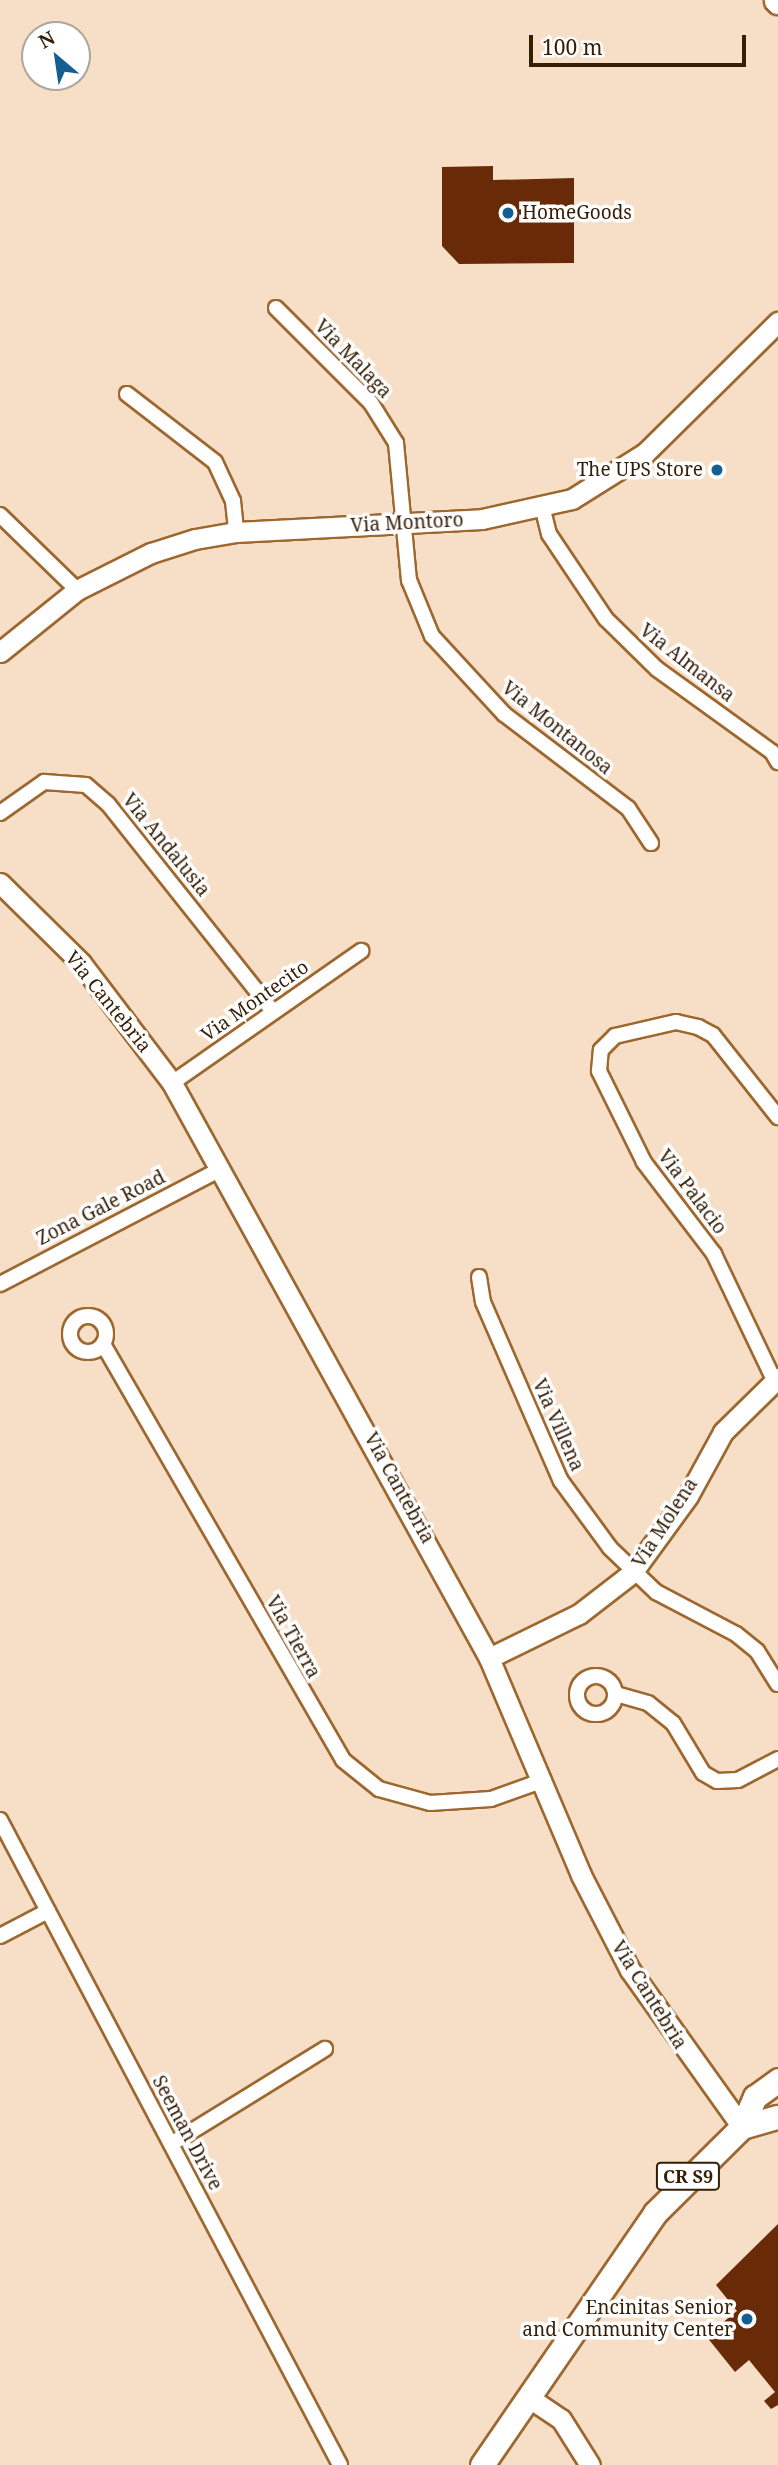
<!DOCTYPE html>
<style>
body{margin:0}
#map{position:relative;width:778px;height:2465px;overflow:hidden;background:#f6dec7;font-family:"Noto Serif",serif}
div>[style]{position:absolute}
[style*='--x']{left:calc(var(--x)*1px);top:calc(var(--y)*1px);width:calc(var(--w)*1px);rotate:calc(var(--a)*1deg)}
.building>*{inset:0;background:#692a07}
.roads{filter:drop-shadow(2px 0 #9d672e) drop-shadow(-2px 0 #9d672e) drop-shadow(0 2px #9d672e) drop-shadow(0 -2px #9d672e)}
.street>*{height:14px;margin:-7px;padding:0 7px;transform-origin:7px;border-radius:7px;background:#fff}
.street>.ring{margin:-7px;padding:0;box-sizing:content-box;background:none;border:14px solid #fff;border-radius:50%}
.secondary>*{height:19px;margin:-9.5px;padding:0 9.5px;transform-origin:9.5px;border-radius:9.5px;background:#fff}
.primary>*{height:23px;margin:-11.5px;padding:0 11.5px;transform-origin:11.5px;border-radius:11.5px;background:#fff}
.dots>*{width:19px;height:19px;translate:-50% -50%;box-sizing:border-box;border:4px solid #fff;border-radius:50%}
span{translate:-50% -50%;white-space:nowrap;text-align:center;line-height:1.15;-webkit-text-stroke:7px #fff;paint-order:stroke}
.shield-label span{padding:2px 5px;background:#fff;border:2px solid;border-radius:5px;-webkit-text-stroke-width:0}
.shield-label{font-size:18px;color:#341e06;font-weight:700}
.poi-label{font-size:19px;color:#341e06}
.left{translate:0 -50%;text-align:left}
.right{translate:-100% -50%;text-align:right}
.street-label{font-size:19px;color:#341e06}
.north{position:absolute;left:21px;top:21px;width:70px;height:70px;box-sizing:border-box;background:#fff;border:2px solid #aea59b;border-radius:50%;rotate:331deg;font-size:19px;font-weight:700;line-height:28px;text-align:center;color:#341e06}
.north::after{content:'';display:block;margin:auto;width:24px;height:32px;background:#145f92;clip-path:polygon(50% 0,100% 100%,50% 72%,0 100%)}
.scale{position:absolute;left:529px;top:35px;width:217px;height:32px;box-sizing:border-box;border:4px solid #341e06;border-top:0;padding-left:9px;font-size:21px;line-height:24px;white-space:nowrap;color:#341e06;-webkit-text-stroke:5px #fff;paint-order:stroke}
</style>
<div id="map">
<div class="building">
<i style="clip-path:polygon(493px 166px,493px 180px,574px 178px,574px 263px,459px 264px,442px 246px,442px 167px)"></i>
<i style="clip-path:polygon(778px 2224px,778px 2405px,771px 2409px,764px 2401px,775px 2392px,749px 2360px,735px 2372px,706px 2336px,737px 2311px,716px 2285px)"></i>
</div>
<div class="roads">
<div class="street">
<i style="--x:276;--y:308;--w:134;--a:45"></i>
<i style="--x:371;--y:403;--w:47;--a:58"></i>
<i style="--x:396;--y:443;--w:138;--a:84.6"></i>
<i style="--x:409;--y:580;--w:61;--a:67.7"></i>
<i style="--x:432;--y:636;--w:106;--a:47.3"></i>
<i style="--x:504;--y:714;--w:156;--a:37.2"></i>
<i style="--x:628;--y:808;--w:42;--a:56.7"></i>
<i style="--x:127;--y:394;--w:111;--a:37.7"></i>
<i style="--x:215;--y:462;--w:43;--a:65.2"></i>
<i style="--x:233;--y:501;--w:31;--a:84"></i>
<i style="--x:543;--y:510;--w:25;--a:76"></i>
<i style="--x:549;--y:534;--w:102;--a:56.2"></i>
<i style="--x:606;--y:619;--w:71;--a:44.4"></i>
<i style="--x:657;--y:669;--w:142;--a:35.8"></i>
<i style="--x:772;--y:752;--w:12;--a:59"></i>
<i style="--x:0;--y:515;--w:107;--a:44.2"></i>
<i style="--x:0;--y:813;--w:54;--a:-35.2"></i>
<i style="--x:44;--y:782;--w:42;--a:4.1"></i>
<i style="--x:86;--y:785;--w:29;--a:41"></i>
<i style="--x:108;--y:804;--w:263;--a:51.5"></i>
<i style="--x:172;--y:1083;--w:231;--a:-34.9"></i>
<i style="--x:479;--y:1277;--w:25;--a:81"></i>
<i style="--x:483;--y:1302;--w:195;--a:66.5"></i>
<i style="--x:561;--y:1481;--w:83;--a:53.8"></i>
<i style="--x:610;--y:1548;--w:64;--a:43.7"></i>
<i style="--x:656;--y:1592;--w:90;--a:27.7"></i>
<i style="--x:736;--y:1634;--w:27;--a:39"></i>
<i style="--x:757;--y:1651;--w:39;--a:58"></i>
<i style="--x:0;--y:1284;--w:249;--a:-27.5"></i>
<i class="ring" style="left:70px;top:1316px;width:22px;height:22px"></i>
<i style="--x:103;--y:1344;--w:480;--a:60"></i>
<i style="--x:343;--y:1760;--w:46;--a:38.9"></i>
<i style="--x:379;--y:1789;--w:53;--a:15.4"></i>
<i style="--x:430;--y:1803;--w:61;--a:-3.8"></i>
<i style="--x:491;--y:1799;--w:56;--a:-19.7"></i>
<i style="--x:774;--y:1380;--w:140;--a:-115.5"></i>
<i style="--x:714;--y:1254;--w:116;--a:-127.3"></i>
<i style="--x:644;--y:1162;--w:102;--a:-116.3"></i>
<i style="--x:599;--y:1071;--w:21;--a:-85"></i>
<i style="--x:601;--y:1050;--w:20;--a:-45"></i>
<i style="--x:615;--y:1036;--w:63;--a:-12.9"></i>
<i style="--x:676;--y:1022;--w:23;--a:13"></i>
<i style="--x:698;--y:1027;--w:17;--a:28"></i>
<i style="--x:713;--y:1035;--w:105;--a:51.6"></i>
<i class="ring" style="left:577px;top:1676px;width:24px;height:24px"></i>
<i style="--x:616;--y:1694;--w:33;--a:16"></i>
<i style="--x:648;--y:1703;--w:32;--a:39"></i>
<i style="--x:673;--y:1723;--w:58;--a:59"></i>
<i style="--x:703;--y:1773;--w:16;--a:30"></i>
<i style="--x:717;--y:1781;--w:21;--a:-3"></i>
<i style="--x:738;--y:1780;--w:45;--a:-27.7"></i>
<i style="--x:0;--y:1820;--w:729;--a:62.2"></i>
<i style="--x:0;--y:1936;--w:54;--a:-27.5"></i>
<i style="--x:171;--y:2144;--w:181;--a:-31.7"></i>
</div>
<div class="secondary">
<i style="--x:0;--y:652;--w:99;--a:-38.8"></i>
<i style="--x:77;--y:590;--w:83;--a:-26.6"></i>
<i style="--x:151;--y:553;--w:46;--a:-17.7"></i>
<i style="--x:195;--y:539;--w:42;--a:-9.7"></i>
<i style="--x:236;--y:532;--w:246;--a:-3"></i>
<i style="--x:482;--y:519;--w:92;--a:-12.5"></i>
<i style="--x:572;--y:499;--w:86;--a:-32.2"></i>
<i style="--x:645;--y:453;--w:187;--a:-44.6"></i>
<i style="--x:0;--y:883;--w:114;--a:44.6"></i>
<i style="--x:81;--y:963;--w:151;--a:52.8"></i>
<i style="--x:172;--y:1083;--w:657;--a:61.13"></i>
<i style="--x:489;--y:1658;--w:236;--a:67"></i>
<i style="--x:581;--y:1875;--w:107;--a:62.7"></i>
<i style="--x:630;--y:1970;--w:193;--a:54.5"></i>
<i style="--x:489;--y:1658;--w:100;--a:-26.1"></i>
<i style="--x:579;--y:1614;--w:67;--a:-37.7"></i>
<i style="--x:632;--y:1573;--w:95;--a:-54"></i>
<i style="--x:688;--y:1496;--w:73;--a:-61.3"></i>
<i style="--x:723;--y:1432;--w:77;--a:-44.5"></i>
<i style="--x:531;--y:2399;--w:36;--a:34"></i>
<i style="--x:561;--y:2419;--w:54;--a:57.8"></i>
</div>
<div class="primary">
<i style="--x:776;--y:0;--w:3;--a:45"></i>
<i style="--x:742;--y:2127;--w:37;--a:-16"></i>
<i style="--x:482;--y:2465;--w:306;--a:-55.5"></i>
<i style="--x:655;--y:2213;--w:122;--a:-44.7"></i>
<i style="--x:742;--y:2127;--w:33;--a:-67"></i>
<i style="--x:755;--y:2097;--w:29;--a:-36"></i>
</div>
</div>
<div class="dots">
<i style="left:508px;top:213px;background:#145f92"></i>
<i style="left:717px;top:470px;background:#145f92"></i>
<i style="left:747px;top:2319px;background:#145f92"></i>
</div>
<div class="shield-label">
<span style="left:688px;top:2176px">CR S9</span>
</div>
<div class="poi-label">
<span class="left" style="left:522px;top:213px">HomeGoods</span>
<span class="right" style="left:703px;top:470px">The UPS Store</span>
<span class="right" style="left:733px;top:2319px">Encinitas Senior<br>and Community Center</span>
</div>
<div class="street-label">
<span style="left:353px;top:359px;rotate:46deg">Via Malaga</span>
<span style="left:407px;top:523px;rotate:-3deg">Via Montoro</span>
<span style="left:687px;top:663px;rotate:38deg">Via Almansa</span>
<span style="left:557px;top:728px;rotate:39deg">Via Montanosa</span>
<span style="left:166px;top:845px;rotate:51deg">Via Andalusia</span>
<span style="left:255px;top:1001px;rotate:-35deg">Via Montecito</span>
<span style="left:108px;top:1002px;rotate:51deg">Via Cantebria</span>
<span style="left:692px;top:1192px;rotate:53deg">Via Palacio</span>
<span style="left:101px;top:1208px;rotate:-27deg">Zona Gale Road</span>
<span style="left:558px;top:1425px;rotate:66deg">Via Villena</span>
<span style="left:399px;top:1488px;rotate:61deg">Via Cantebria</span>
<span style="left:665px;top:1523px;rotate:-57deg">Via Molena</span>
<span style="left:293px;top:1637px;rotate:61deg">Via Tierra</span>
<span style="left:649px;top:1995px;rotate:58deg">Via Cantebria</span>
<span style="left:187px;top:2133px;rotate:62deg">Seeman Drive</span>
</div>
<div class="north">N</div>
<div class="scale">100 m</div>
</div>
